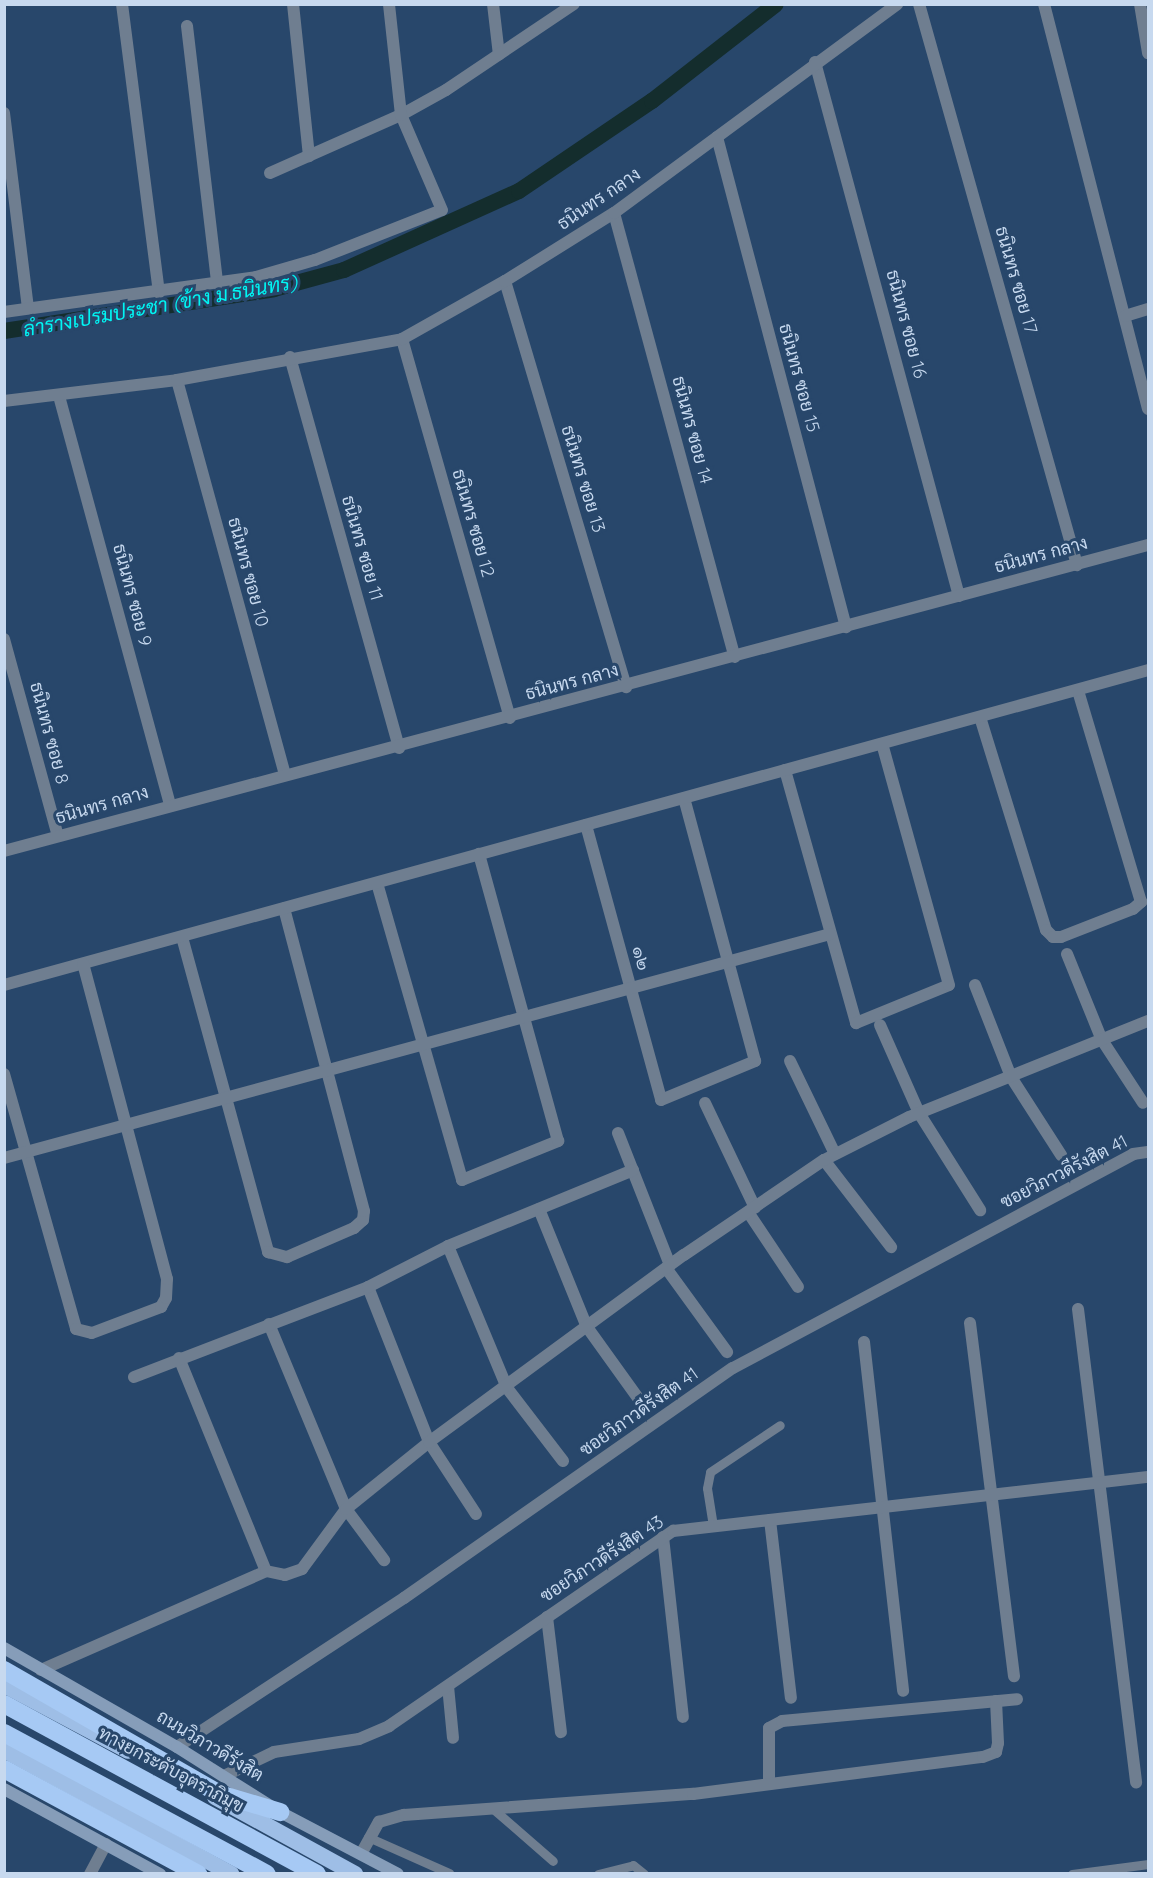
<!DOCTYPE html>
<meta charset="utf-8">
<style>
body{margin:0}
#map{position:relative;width:1153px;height:1878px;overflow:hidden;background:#28476b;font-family:Quicksand,Sarabun,sans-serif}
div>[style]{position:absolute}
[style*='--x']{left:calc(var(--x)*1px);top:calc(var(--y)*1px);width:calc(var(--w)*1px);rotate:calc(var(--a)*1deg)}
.canal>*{height:16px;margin:-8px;padding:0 8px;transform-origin:8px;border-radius:8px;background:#142d2d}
.service>*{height:9px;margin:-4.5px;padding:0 4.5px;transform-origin:4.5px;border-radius:4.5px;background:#6f7e90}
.minor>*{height:12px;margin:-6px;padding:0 6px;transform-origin:6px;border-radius:6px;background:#6f7e90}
.secondary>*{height:12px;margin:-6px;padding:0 6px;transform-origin:6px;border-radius:6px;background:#869db9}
.trunk>*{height:16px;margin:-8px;padding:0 8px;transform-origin:8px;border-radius:8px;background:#9ebee6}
.motorway>*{height:18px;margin:-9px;padding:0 9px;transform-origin:9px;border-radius:9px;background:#a6c9f4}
span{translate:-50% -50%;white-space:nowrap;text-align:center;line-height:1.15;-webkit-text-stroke:6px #28476b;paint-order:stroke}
.street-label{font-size:18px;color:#c7d9ef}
.water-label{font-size:20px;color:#01f5f3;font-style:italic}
.frame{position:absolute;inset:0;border:6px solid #c7d9ef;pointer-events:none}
</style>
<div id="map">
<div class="canal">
<i style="--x:4;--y:331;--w:273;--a:-8.8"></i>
<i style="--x:274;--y:289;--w:73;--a:-15.2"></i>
<i style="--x:344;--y:270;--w:192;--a:-24.3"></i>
<i style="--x:519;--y:191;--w:161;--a:-34.1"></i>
<i style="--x:652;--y:101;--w:157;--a:-38"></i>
</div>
<div class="service">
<i style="--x:713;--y:1526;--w:38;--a:-99"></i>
<i style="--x:707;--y:1488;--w:16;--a:-79"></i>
<i style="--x:710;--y:1472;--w:84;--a:-33.9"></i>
<i style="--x:491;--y:1807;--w:82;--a:41.1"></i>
<i style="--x:368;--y:1837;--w:89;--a:24"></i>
<i style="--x:598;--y:1874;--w:36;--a:-14"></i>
<i style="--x:633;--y:1865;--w:14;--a:39"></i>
<i style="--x:1072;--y:1874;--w:77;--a:-7.5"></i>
</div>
<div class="minor">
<i style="--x:122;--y:4;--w:291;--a:82.7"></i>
<i style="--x:293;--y:4;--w:153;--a:84"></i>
<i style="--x:493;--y:4;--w:51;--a:83.3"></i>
<i style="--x:919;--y:4;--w:583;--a:74.27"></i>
<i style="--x:1044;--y:4;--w:418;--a:75.6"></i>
<i style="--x:1140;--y:4;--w:50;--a:80.7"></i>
<i style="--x:187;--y:26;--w:259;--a:83.3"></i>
<i style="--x:815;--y:62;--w:553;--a:74.91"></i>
<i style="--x:4;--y:113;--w:196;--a:83"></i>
<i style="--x:717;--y:137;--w:507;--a:75.25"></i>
<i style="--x:270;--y:173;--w:143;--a:-23.9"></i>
<i style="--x:401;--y:115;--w:51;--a:-29.1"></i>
<i style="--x:446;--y:90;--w:154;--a:-33.9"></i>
<i style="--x:614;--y:213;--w:460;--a:74.8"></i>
<i style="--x:505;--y:281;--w:424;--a:73.4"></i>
<i style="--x:4;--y:312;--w:254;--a:-7.9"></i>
<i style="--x:256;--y:277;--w:61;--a:-16.1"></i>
<i style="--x:315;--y:260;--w:136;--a:-21.5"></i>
<i style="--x:442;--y:210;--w:103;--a:-113.3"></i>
<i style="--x:401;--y:115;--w:112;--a:-96.2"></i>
<i style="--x:1125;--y:316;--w:24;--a:-17"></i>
<i style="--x:402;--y:339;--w:394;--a:74.1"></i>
<i style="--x:290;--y:357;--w:406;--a:74.4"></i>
<i style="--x:177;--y:380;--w:409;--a:74.7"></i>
<i style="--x:59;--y:396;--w:423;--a:74.8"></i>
<i style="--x:4;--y:401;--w:174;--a:-6.9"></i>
<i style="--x:177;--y:380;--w:229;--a:-10.3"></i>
<i style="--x:402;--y:339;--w:118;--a:-29.4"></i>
<i style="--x:505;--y:281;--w:128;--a:-32"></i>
<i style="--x:614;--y:213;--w:352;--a:-36.4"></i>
<i style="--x:4;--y:639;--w:204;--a:74.7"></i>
<i style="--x:980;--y:717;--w:223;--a:72.8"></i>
<i style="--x:1046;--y:930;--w:10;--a:45"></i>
<i style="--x:1053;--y:937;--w:8;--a:0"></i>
<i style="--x:1061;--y:937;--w:77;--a:-21.3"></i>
<i style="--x:1133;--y:909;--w:11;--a:-41"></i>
<i style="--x:1141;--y:902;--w:221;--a:-106.6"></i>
<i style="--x:785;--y:770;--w:263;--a:74.3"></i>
<i style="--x:856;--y:1023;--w:100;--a:-22.2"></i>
<i style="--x:949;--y:985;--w:250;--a:-105.5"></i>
<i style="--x:586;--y:825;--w:285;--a:74.7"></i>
<i style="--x:661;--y:1100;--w:102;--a:-22.5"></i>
<i style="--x:755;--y:1061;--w:272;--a:-105.1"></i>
<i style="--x:4;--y:851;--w:1184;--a:-14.98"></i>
<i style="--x:377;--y:883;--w:309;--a:74"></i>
<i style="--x:462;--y:1180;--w:104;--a:-22.1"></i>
<i style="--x:558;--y:1141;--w:298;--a:-105.4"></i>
<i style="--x:182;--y:937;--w:327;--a:74.7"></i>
<i style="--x:268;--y:1252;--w:20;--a:15"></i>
<i style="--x:287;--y:1257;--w:73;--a:-23.4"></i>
<i style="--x:354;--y:1228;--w:12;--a:-42"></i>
<i style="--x:363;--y:1220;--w:9;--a:-84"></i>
<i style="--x:364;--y:1211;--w:313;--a:-104.8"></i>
<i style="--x:1067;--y:954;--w:93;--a:67.9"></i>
<i style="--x:1102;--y:1040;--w:75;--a:56.9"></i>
<i style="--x:4;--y:985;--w:1187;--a:-15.39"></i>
<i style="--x:975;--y:985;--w:99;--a:68.6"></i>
<i style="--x:1011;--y:1077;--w:93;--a:57.3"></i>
<i style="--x:880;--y:1025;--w:96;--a:66.1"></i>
<i style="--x:919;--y:1113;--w:115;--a:57.8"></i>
<i style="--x:790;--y:1061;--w:103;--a:64.2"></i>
<i style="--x:4;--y:1074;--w:265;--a:74.2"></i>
<i style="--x:76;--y:1329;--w:16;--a:14"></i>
<i style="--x:92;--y:1333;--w:74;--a:-20.6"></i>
<i style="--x:161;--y:1307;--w:10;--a:-61"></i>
<i style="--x:166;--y:1298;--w:19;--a:-87"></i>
<i style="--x:167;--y:1279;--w:326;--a:-104.9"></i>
<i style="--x:705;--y:1103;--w:116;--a:64.5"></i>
<i style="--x:618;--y:1133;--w:142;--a:68.5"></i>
<i style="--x:4;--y:1158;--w:856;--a:-15.17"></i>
<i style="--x:824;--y:1160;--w:110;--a:52.4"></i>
<i style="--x:539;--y:1209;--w:127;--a:67.9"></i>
<i style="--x:587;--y:1327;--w:96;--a:54.3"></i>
<i style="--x:748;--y:1212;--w:90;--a:56.3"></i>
<i style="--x:448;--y:1246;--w:154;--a:67.4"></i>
<i style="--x:507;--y:1388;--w:92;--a:52.5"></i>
<i style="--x:666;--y:1268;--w:104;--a:54"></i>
<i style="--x:368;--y:1287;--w:167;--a:68.5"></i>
<i style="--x:429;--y:1442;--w:86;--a:56.9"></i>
<i style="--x:1078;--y:1309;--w:477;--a:83"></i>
<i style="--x:970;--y:1323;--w:356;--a:82.9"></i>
<i style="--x:269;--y:1324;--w:200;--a:67.4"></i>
<i style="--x:346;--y:1509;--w:64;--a:53.3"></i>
<i style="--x:864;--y:1342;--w:351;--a:83.6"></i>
<i style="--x:179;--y:1358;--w:230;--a:67.8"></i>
<i style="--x:134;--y:1377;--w:251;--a:-21"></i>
<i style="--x:368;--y:1287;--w:90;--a:-27.1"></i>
<i style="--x:448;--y:1246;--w:200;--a:-22.3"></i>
<i style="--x:770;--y:1520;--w:179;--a:83.3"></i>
<i style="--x:663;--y:1537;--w:181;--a:83.7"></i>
<i style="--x:547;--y:1617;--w:116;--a:83.1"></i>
<i style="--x:41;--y:1670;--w:246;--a:-23.7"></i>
<i style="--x:266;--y:1571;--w:19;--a:12"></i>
<i style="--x:285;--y:1575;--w:18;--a:-19"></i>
<i style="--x:302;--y:1569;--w:74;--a:-53.7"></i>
<i style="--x:346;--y:1509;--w:107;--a:-38.9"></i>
<i style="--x:429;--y:1442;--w:316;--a:-36.3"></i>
<i style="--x:684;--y:1255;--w:169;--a:-34.2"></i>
<i style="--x:824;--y:1160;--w:95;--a:-26.8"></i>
<i style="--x:909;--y:1117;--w:258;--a:-21.9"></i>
<i style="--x:448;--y:1686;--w:52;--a:84.5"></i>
<i style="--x:177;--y:1747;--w:272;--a:-33.3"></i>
<i style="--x:404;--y:1598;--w:401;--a:-35"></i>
<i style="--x:733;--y:1368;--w:454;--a:-28.1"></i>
<i style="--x:1133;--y:1154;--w:15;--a:-8"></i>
<i style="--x:224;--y:1776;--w:55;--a:-25.6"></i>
<i style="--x:274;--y:1752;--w:86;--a:-8.7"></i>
<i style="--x:359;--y:1739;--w:33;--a:-23"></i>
<i style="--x:389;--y:1726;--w:345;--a:-34.5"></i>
<i style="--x:673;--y:1531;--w:478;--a:-6.5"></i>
<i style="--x:769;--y:1784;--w:56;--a:-90"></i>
<i style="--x:769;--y:1728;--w:15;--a:-28"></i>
<i style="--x:782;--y:1721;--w:236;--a:-5.3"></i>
<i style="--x:361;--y:1854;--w:37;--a:-61"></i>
<i style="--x:379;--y:1822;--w:26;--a:-16"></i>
<i style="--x:404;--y:1815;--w:290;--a:-4.2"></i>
<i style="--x:693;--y:1794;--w:292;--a:-7.3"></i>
<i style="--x:983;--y:1757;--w:14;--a:-21"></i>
<i style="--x:996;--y:1752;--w:9;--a:-77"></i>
<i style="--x:998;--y:1743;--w:42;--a:-92.7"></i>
<i style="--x:90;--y:1874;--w:34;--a:-62"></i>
</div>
<div class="secondary">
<i style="--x:4;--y:1648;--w:199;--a:29.8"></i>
<i style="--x:177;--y:1747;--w:122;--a:32.3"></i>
<i style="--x:280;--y:1812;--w:133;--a:27.7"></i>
<i style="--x:4;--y:1789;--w:178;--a:28.6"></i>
</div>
<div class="trunk">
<i style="--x:4;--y:1685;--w:140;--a:28"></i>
<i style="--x:4;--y:1750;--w:259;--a:28.6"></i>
<i style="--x:215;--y:1797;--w:160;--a:28.8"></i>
</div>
<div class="motorway">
<i style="--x:4;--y:1670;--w:249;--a:29.9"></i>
<i style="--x:220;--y:1794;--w:63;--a:16.7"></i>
<i style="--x:4;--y:1704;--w:356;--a:28.5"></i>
<i style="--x:4;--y:1733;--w:298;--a:28.2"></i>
<i style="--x:4;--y:1769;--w:221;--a:28.4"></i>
</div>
<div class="street-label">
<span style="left:599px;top:199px;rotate:-34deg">ธนินทร กลาง</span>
<span style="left:1016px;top:280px;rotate:74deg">ธนินทร ซอย 17</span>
<span style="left:906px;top:324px;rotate:75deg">ธนินทร ซอย 16</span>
<span style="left:799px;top:378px;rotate:75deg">ธนินทร ซอย 15</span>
<span style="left:692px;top:430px;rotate:75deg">ธนินทร ซอย 14</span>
<span style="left:583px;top:479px;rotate:73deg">ธนินทร ซอย 13</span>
<span style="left:473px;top:523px;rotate:74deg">ธนินทร ซอย 12</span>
<span style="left:362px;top:548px;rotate:74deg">ธนินทร ซอย 11</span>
<span style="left:1041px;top:555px;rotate:-15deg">ธนินทร กลาง</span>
<span style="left:248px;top:572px;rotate:75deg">ธนินทร ซอย 10</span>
<span style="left:132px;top:595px;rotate:75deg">ธนินทร ซอย 9</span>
<span style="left:572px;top:682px;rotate:-15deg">ธนินทร กลาง</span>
<span style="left:49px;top:733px;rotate:75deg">ธนินทร ซอย 8</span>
<span style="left:102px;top:805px;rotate:-16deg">ธนินทร กลาง</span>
<span style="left:641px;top:958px;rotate:75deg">๑๒</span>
<span style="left:1064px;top:1172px;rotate:-27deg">ซอยวิภาวดีรังสิต 41</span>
<span style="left:639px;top:1412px;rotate:-35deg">ซอยวิภาวดีรังสิต 41</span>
<span style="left:602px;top:1559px;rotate:-33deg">ซอยวิภาวดีรังสิต 43</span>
<span style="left:210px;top:1746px;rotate:31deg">ถนนวิภาวดีรังสิต</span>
<span style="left:171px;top:1770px;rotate:28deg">ทางยกระดับอุตราภิมุข</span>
</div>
<div class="water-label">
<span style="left:160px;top:305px;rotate:-10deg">ลำรางเปรมประชา (ข้าง ม.ธนินทร)</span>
</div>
<div class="frame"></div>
</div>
